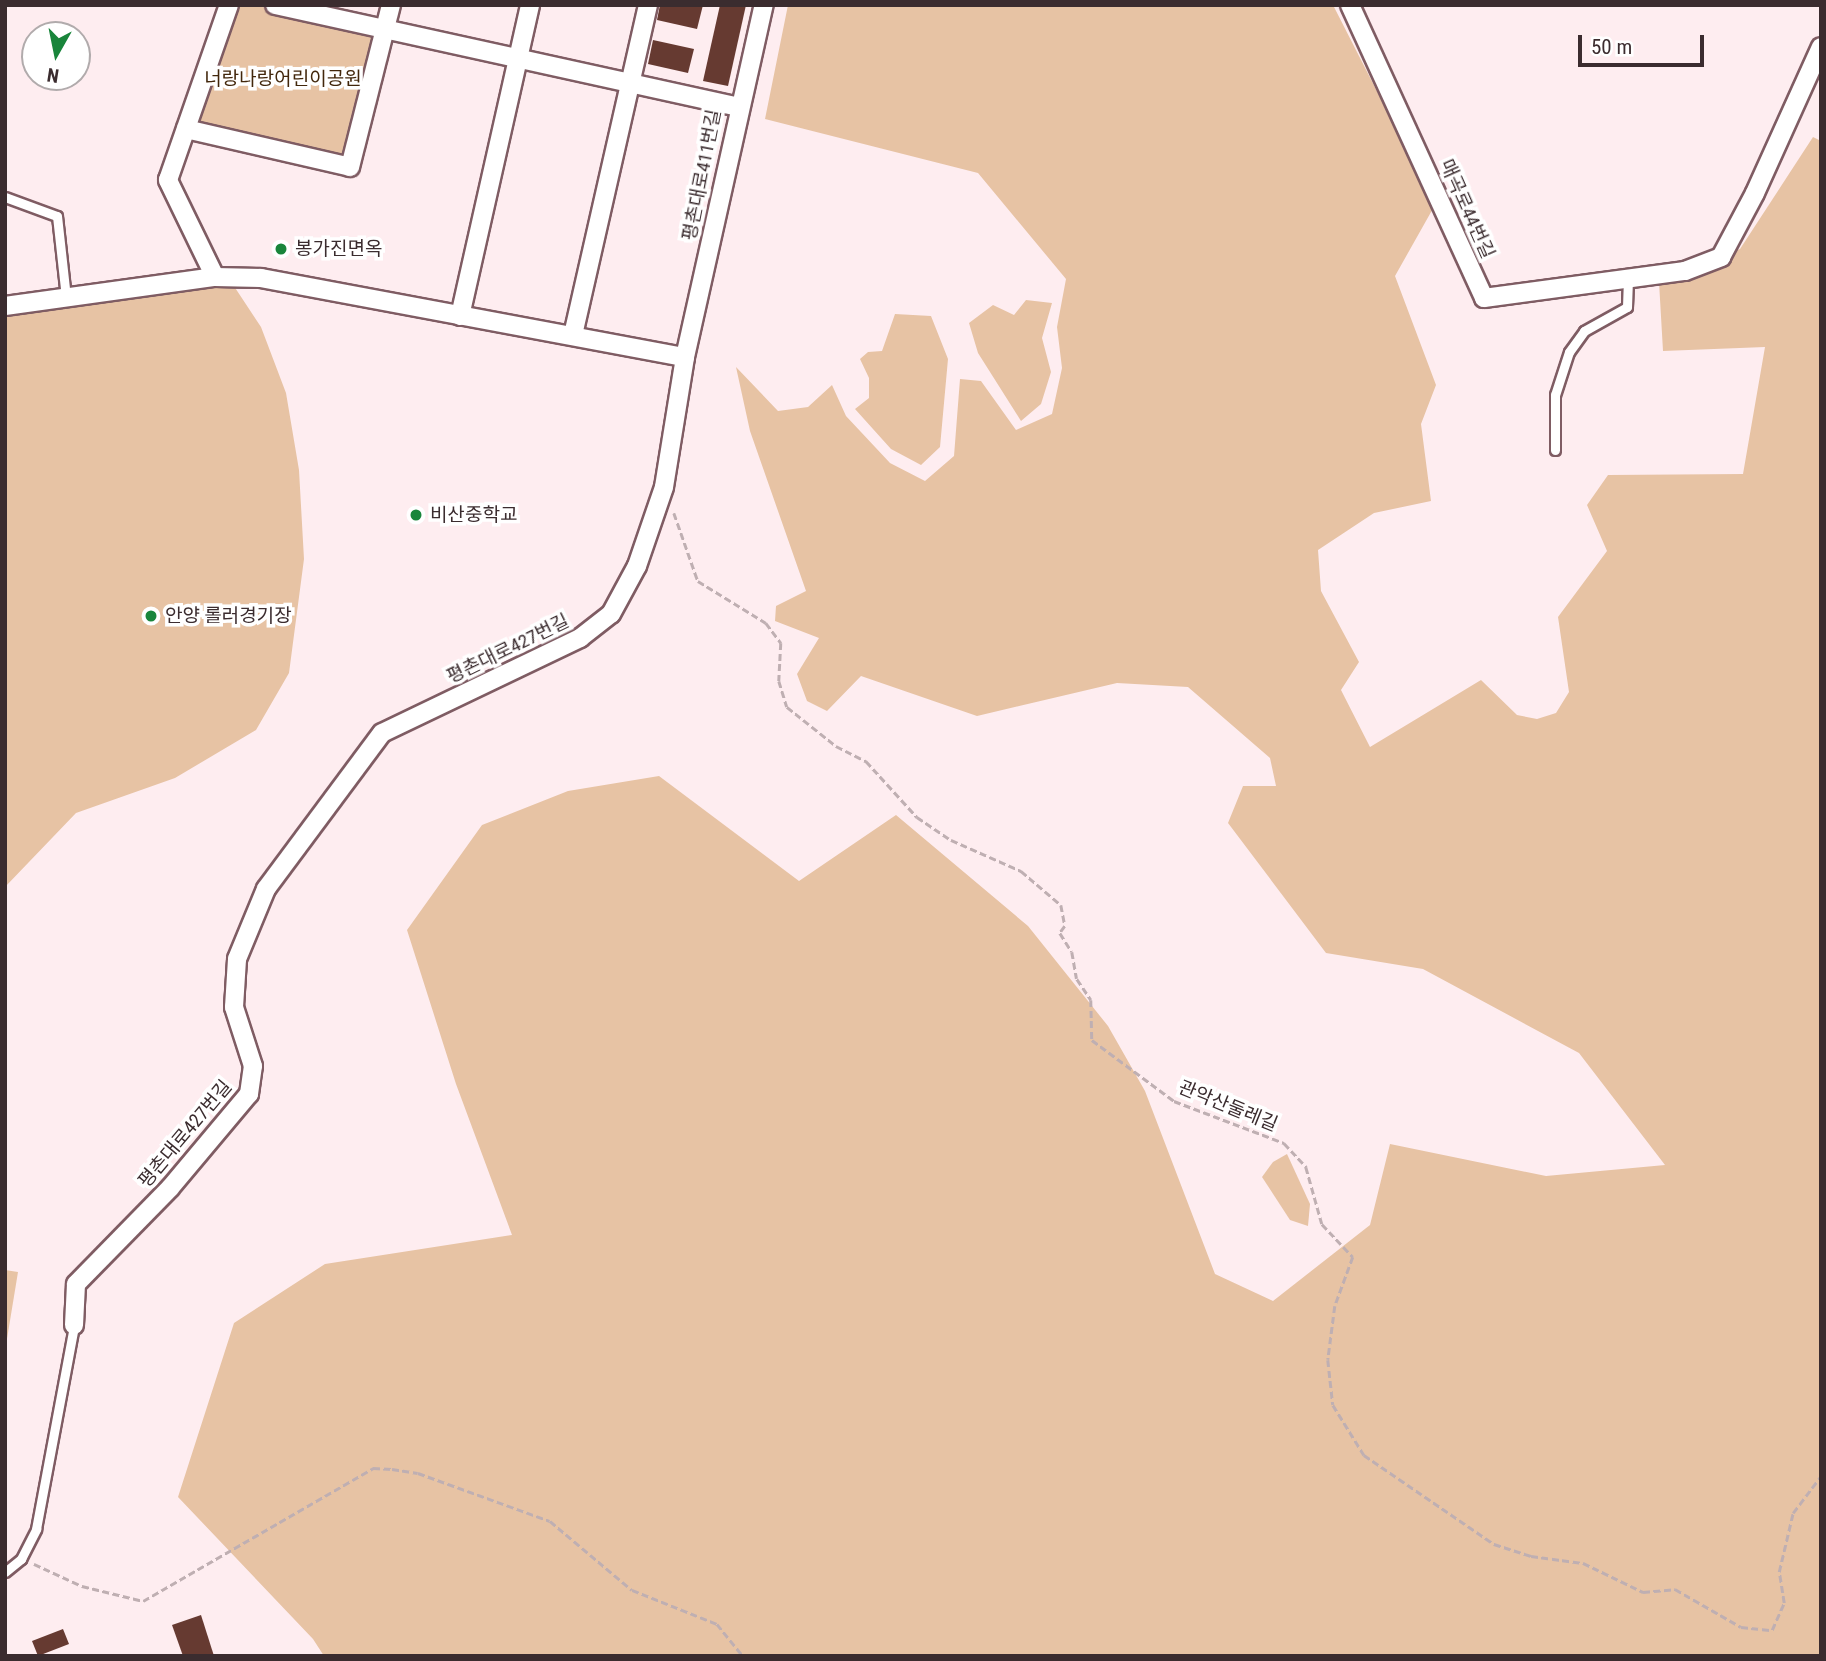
<!DOCTYPE html>
<meta charset="utf-8">
<style>
body{margin:0}
#map{position:relative;width:1826px;height:1661px;overflow:hidden;background:#feedf0;font-family:"Roboto Condensed","Noto Sans KR",sans-serif}
div>[style]{position:absolute}
[style*='--x']{left:calc(var(--x)*1px);top:calc(var(--y)*1px);width:calc(var(--w)*1px);rotate:calc(var(--a)*1deg)}
.green>*{inset:0;background:#e7c3a4}
.building>*{inset:0;background:#663a31}
.path>*{height:2.5px;margin-top:-1.25px;transform-origin:0;background:repeating-linear-gradient(90deg,#bfafb2 0 7px,transparent 0 10.5px)}
.roads{filter:drop-shadow(2px 0 #7f5c63) drop-shadow(-2px 0 #7f5c63) drop-shadow(0 2px #7f5c63) drop-shadow(0 -2px #7f5c63)}
.lane>*{height:9px;margin:-4.5px;padding:0 4.5px;transform-origin:4.5px;border-radius:4.5px;background:#fff}
.street>*{height:18px;margin:-9px;padding:0 9px;transform-origin:9px;border-radius:9px;background:#fff}
.dots>*{width:19px;height:19px;translate:-50% -50%;box-sizing:border-box;border:4px solid #fff;border-radius:50%}
span{translate:-50% -50%;white-space:nowrap;text-align:center;line-height:1.15;-webkit-text-stroke:7px #fff;paint-order:stroke}
.park-label{font-size:19px;color:#42270c}
.street-label{font-size:19px;color:#3b2c2f}
.poi-label{font-size:19px;color:#3b2c2f}
.left{translate:0 -50%;text-align:left}
.frame{position:absolute;inset:0;border:7px solid #3b2c2f;pointer-events:none}
.north{position:absolute;left:21px;top:21px;width:70px;height:70px;box-sizing:border-box;background:#fff;border:2px solid #b1abac;border-radius:50%;rotate:189deg;font-size:19px;font-weight:700;line-height:28px;text-align:center;color:#3b2c2f}
.north::after{content:'';display:block;margin:auto;width:24px;height:32px;background:#19853b;clip-path:polygon(50% 0,100% 100%,50% 72%,0 100%)}
.scale{position:absolute;left:1578px;top:35px;width:126px;height:32px;box-sizing:border-box;border:4px solid #3b2c2f;border-top:0;padding-left:9px;font-size:21px;line-height:24px;white-space:nowrap;color:#3b2c2f;-webkit-text-stroke:5px #fff;paint-order:stroke}
</style>
<div id="map">
<div class="green">
<i style="clip-path:polygon(234px 5px,254px 5px,380px 35px,349px 160px,193px 125px)"></i>
<i style="clip-path:polygon(788px 5px,1333px 5px,1435px 205px,1395px 276px,1436px 385px,1421px 424px,1431px 501px,1374px 513px,1318px 550px,1321px 591px,1359px 662px,1341px 690px,1370px 747px,1481px 680px,1517px 715px,1537px 719px,1556px 713px,1569px 692px,1558px 617px,1607px 551px,1587px 505px,1608px 475px,1743px 474px,1765px 347px,1663px 351px,1659px 282px,1740px 249px,1813px 137px,1821px 141px,1821px 1656px,324px 1656px,313px 1639px,178px 1497px,234px 1323px,325px 1264px,512px 1235px,456px 1084px,407px 930px,482px 825px,568px 791px,659px 776px,799px 881px,896px 815px,1028px 926px,1108px 1026px,1145px 1091px,1215px 1274px,1273px 1301px,1370px 1225px,1390px 1144px,1546px 1176px,1665px 1165px,1579px 1053px,1423px 969px,1326px 953px,1228px 823px,1243px 786px,1276px 786px,1270px 758px,1188px 687px,1117px 683px,977px 716px,861px 676px,827px 711px,807px 701px,797px 674px,819px 638px,775px 621px,776px 606px,806px 591px,750px 431px,736px 367px,778px 411px,808px 407px,832px 385px,846px 416px,890px 463px,925px 481px,954px 456px,960px 379px,981px 381px,1016px 430px,1052px 414px,1062px 368px,1057px 327px,1066px 279px,978px 173px,765px 119px)"></i>
<i style="clip-path:polygon(226px 274px,261px 327px,286px 393px,299px 470px,304px 559px,289px 673px,256px 730px,175px 778px,76px 813px,5px 887px,5px 306px)"></i>
<i style="clip-path:polygon(1026px 300px,1052px 303px,1042px 338px,1051px 372px,1041px 404px,1021px 421px,978px 353px,969px 323px,993px 305px,1014px 315px)"></i>
<i style="clip-path:polygon(895px 314px,931px 316px,948px 359px,940px 447px,921px 465px,891px 449px,855px 409px,869px 398px,869px 378px,860px 359px,868px 352px,882px 351px)"></i>
<i style="clip-path:polygon(1287px 1154px,1310px 1204px,1308px 1226px,1290px 1220px,1262px 1177px,1273px 1162px)"></i>
<i style="clip-path:polygon(5px 1270px,18px 1272px,5px 1351px)"></i>
</div>
<div class="building">
<i style="clip-path:polygon(660px 5px,703px 5px,697px 29px,657px 20px)"></i>
<i style="clip-path:polygon(720px 5px,746px 5px,728px 86px,703px 81px)"></i>
<i style="clip-path:polygon(653px 40px,694px 49px,688px 73px,648px 64px)"></i>
<i style="clip-path:polygon(201px 1615px,214px 1656px,183px 1656px,172px 1625px)"></i>
<i style="clip-path:polygon(63px 1629px,69px 1644px,38px 1656px,32px 1641px)"></i>
</div>
<div class="path">
<i style="--x:674;--y:513;--w:72;--a:70.6"></i>
<i style="--x:698;--y:581;--w:80;--a:31.7"></i>
<i style="--x:766;--y:623;--w:25;--a:53"></i>
<i style="--x:781;--y:643;--w:38;--a:93"></i>
<i style="--x:779;--y:681;--w:27;--a:73"></i>
<i style="--x:787;--y:707;--w:63;--a:38.5"></i>
<i style="--x:836;--y:746;--w:34;--a:27"></i>
<i style="--x:866;--y:761;--w:76;--a:47.7"></i>
<i style="--x:917;--y:817;--w:41;--a:34.1"></i>
<i style="--x:951;--y:840;--w:77;--a:23.9"></i>
<i style="--x:1021;--y:871;--w:52;--a:40.4"></i>
<i style="--x:1061;--y:905;--w:21;--a:79"></i>
<i style="--x:1065;--y:926;--w:9;--a:126"></i>
<i style="--x:1060;--y:933;--w:22;--a:58"></i>
<i style="--x:1072;--y:952;--w:27;--a:80"></i>
<i style="--x:1077;--y:979;--w:25;--a:56"></i>
<i style="--x:1091;--y:1000;--w:40;--a:88.6"></i>
<i style="--x:1092;--y:1040;--w:102;--a:36.6"></i>
<i style="--x:1174;--y:1101;--w:118;--a:20.9"></i>
<i style="--x:1284;--y:1143;--w:33;--a:47"></i>
<i style="--x:1306;--y:1167;--w:59;--a:74.3"></i>
<i style="--x:1322;--y:1224;--w:45;--a:46.8"></i>
<i style="--x:1353;--y:1257;--w:52;--a:110.2"></i>
<i style="--x:1335;--y:1306;--w:54;--a:97.4"></i>
<i style="--x:1328;--y:1360;--w:45;--a:83.7"></i>
<i style="--x:1333;--y:1405;--w:59;--a:58.2"></i>
<i style="--x:1364;--y:1455;--w:158;--a:34.4"></i>
<i style="--x:1494;--y:1544;--w:39;--a:18"></i>
<i style="--x:1531;--y:1556;--w:52;--a:7.7"></i>
<i style="--x:1583;--y:1563;--w:67;--a:25.8"></i>
<i style="--x:1643;--y:1592;--w:32;--a:-5"></i>
<i style="--x:1675;--y:1589;--w:76;--a:29.9"></i>
<i style="--x:1741;--y:1627;--w:31;--a:6"></i>
<i style="--x:1772;--y:1630;--w:30;--a:-66"></i>
<i style="--x:1784;--y:1603;--w:31;--a:-99"></i>
<i style="--x:1779;--y:1572;--w:61;--a:-76.7"></i>
<i style="--x:1793;--y:1513;--w:46;--a:-52.9"></i>
<i style="--x:34;--y:1564;--w:53;--a:24.6"></i>
<i style="--x:82;--y:1586;--w:63;--a:13.8"></i>
<i style="--x:143;--y:1601;--w:266;--a:-30"></i>
<i style="--x:373;--y:1468;--w:19;--a:3"></i>
<i style="--x:392;--y:1469;--w:26;--a:9"></i>
<i style="--x:418;--y:1473;--w:140;--a:20"></i>
<i style="--x:550;--y:1521;--w:107;--a:40.1"></i>
<i style="--x:632;--y:1590;--w:92;--a:21.8"></i>
<i style="--x:717;--y:1624;--w:41;--a:50.9"></i>
</div>
<div class="roads">
<div class="lane">
<i style="--x:5;--y:197;--w:55;--a:20.1"></i>
<i style="--x:57;--y:216;--w:82;--a:83.7"></i>
<i style="--x:1555;--y:450;--w:55;--a:-90"></i>
<i style="--x:1555;--y:395;--w:45;--a:-72"></i>
<i style="--x:1569;--y:352;--w:26;--a:-54"></i>
<i style="--x:1584;--y:331;--w:49;--a:-29.2"></i>
<i style="--x:1627;--y:307;--w:29;--a:-88"></i>
<i style="--x:5;--y:1572;--w:21;--a:-39"></i>
<i style="--x:21;--y:1559;--w:34;--a:-63"></i>
<i style="--x:36;--y:1529;--w:208;--a:-79.4"></i>
</div>
<div class="street">
<i style="--x:275;--y:5;--w:476;--a:12.4"></i>
<i style="--x:1350;--y:5;--w:322;--a:65.4"></i>
<i style="--x:1484;--y:298;--w:203;--a:-7.7"></i>
<i style="--x:1685;--y:271;--w:39;--a:-21"></i>
<i style="--x:1721;--y:257;--w:72;--a:-62"></i>
<i style="--x:1755;--y:193;--w:160;--a:-65.7"></i>
<i style="--x:186;--y:129;--w:168;--a:13"></i>
<i style="--x:350;--y:167;--w:167;--a:-75.8"></i>
<i style="--x:215;--y:277;--w:108;--a:-115.9"></i>
<i style="--x:168;--y:180;--w:185;--a:-70.8"></i>
<i style="--x:5;--y:306;--w:212;--a:-7.9"></i>
<i style="--x:215;--y:277;--w:46;--a:1.2"></i>
<i style="--x:261;--y:278;--w:431;--a:10.6"></i>
<i style="--x:460;--y:316;--w:319;--a:-77.3"></i>
<i style="--x:573;--y:335;--w:338;--a:-77.2"></i>
<i style="--x:74;--y:1325;--w:41;--a:-87.2"></i>
<i style="--x:76;--y:1284;--w:134;--a:-45.6"></i>
<i style="--x:170;--y:1188;--w:123;--a:-50"></i>
<i style="--x:249;--y:1094;--w:28;--a:-82"></i>
<i style="--x:253;--y:1066;--w:62;--a:-107.9"></i>
<i style="--x:234;--y:1007;--w:48;--a:-86.4"></i>
<i style="--x:237;--y:959;--w:76;--a:-67.5"></i>
<i style="--x:266;--y:889;--w:194;--a:-53.4"></i>
<i style="--x:382;--y:733;--w:220;--a:-25.6"></i>
<i style="--x:580;--y:638;--w:39;--a:-38"></i>
<i style="--x:611;--y:614;--w:55;--a:-61.6"></i>
<i style="--x:637;--y:566;--w:83;--a:-71.1"></i>
<i style="--x:664;--y:487;--w:132;--a:-80.8"></i>
<i style="--x:685;--y:357;--w:361;--a:-77.4"></i>
</div>
</div>
<div class="dots">
<i style="left:281px;top:249px;background:#19853b"></i>
<i style="left:416px;top:515px;background:#19853b"></i>
<i style="left:151px;top:616px;background:#19853b"></i>
</div>
<div class="park-label">
<span style="left:283px;top:79px">너랑나랑어린이공원</span>
</div>
<div class="street-label">
<span style="left:702px;top:175px;rotate:-79deg">평촌대로411번길</span>
<span style="left:1467px;top:209px;rotate:66deg">매곡로44번길</span>
<span style="left:508px;top:649px;rotate:-26deg">평촌대로427번길</span>
<span style="left:1228px;top:1106px;rotate:22deg">관악산둘레길</span>
<span style="left:185px;top:1134px;rotate:-50deg">평촌대로427번길</span>
</div>
<div class="poi-label">
<span class="left" style="left:295px;top:249px">봉가진면옥</span>
<span class="left" style="left:430px;top:515px">비산중학교</span>
<span class="left" style="left:165px;top:616px">안양 롤러경기장</span>
</div>
<div class="frame"></div>
<div class="north">N</div>
<div class="scale">50 m</div>
</div>
